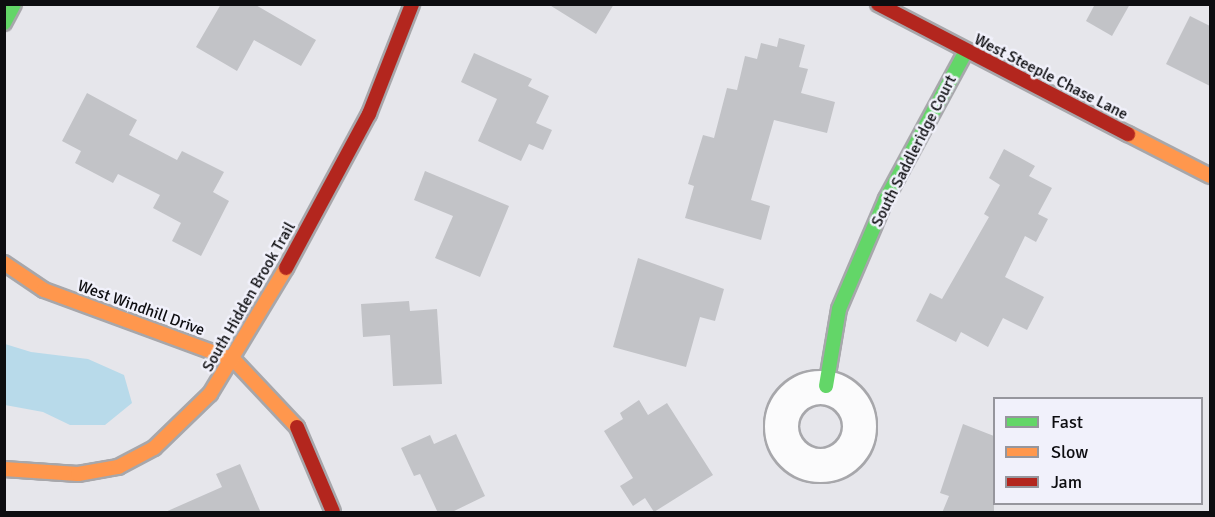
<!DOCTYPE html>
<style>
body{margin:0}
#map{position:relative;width:1215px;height:517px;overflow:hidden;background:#e6e6eb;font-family:Signika,sans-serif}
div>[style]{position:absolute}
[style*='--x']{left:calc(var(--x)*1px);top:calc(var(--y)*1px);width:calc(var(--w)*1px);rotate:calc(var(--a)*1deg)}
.water>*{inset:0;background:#b8daea}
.building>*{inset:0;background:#c2c3c7}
.roads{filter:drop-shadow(2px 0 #a7a7ab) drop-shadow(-2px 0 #a7a7ab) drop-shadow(0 2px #a7a7ab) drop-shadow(0 -2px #a7a7ab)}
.street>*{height:33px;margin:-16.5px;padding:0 16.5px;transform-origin:16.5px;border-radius:16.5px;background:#fbfbfc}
.street>.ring{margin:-16.5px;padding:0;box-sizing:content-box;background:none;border:33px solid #fbfbfc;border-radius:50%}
.fast>*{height:14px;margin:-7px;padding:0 7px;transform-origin:7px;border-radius:7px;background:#63d668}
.slow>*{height:14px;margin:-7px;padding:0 7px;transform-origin:7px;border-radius:7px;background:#ff974d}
.jam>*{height:14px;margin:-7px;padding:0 7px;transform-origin:7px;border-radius:7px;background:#b3261e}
span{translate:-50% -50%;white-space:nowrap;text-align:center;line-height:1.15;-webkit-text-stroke:5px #f1f1fb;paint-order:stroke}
.street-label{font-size:16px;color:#0d0d10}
.frame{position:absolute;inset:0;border:6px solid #0d0d10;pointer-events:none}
.legend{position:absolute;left:993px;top:397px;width:210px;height:108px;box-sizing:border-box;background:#f1f1fb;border:2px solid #96969d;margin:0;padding:8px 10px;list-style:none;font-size:18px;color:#0d0d10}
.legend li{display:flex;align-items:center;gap:12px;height:30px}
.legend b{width:30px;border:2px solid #96969d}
</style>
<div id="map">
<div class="water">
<i style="clip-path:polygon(5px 344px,31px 352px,88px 359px,124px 375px,132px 403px,105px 425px,70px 425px,43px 412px,5px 405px)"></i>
</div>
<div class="building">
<i style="clip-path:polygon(221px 4px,254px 4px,316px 40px,301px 66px,254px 40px,237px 71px,196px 47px)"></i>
<i style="clip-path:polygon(548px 4px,614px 4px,596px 34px)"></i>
<i style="clip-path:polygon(1095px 4px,1130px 4px,1112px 36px,1086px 21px)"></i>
<i style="clip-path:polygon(1190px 16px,1210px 26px,1210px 86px,1166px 64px)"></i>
<i style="clip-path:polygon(779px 38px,805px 45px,799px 67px,808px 69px,801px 93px,835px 102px,827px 133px,774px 120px,751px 200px,770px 206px,761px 240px,685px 218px,694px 186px,688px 184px,703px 135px,714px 138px,727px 88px,737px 90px,745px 56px,757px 59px,761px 43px,777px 47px)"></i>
<i style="clip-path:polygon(474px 53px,532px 79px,528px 86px,549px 96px,536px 123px,552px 130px,543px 150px,529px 144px,521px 161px,478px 141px,497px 99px,461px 82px)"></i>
<i style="clip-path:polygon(87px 93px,137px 120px,129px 135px,177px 160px,182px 151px,224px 172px,213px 192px,229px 201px,201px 256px,172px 241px,181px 223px,153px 208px,160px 195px,118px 174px,113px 183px,75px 163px,81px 151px,62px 141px)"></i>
<i style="clip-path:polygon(1004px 149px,1035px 166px,1029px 176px,1052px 188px,1038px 214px,1048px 219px,1036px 242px,1025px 236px,1005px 277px,1044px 297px,1027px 330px,1003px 318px,988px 347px,961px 332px,956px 342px,916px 321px,930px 293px,942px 299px,989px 217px,984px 214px,1000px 185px,989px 178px)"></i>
<i style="clip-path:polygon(425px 171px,509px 206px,480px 277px,435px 258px,453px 216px,414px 200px)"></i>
<i style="clip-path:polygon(638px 258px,724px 289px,715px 321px,700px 317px,686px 367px,613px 347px)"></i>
<i style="clip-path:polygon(409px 301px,410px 311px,437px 309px,442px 384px,393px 386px,390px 335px,363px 337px,361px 304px)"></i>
<i style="clip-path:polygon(639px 400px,648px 415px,667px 403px,713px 475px,654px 512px,645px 498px,633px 506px,620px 486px,633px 478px,604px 431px,623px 419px,620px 413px)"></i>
<i style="clip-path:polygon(963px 424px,994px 436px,994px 513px,942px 513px,949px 496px,940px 493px)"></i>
<i style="clip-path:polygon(456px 434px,485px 496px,450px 513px,438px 513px,420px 474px,414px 476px,401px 448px,430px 435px,434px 444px)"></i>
<i style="clip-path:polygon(240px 464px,261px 513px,163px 513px,222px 487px,216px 474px)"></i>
</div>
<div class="roads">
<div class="street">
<i class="ring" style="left:781px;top:387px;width:45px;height:45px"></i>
</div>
<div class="fast">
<i style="--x:4;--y:23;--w:21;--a:-62"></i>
<i style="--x:826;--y:386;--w:78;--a:-80.4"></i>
<i style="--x:839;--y:309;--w:120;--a:-66.9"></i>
<i style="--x:886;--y:199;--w:166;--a:-61.6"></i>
</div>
<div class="slow">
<i style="--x:1128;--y:134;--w:92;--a:27.1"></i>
<i style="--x:4;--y:263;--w:48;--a:34"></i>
<i style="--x:44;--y:290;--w:202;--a:20.2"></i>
<i style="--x:234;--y:360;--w:92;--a:46.8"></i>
<i style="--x:4;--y:469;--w:74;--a:3.9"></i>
<i style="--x:78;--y:474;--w:41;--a:-9.9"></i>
<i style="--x:118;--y:467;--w:41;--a:-27.8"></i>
<i style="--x:154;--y:448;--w:78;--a:-44"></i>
<i style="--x:210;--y:394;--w:147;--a:-58.9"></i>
</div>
<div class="jam">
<i style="--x:878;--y:4;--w:282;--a:27.5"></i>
<i style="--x:286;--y:268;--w:175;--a:-61.7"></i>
<i style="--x:369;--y:114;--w:118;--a:-68.6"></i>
<i style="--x:297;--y:427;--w:92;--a:67"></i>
</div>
</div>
<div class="street-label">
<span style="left:1051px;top:77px;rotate:27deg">West Steeple Chase Lane</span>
<span style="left:914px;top:151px;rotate:-63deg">South Saddleridge Court</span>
<span style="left:249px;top:297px;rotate:-60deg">South Hidden Brook Trail</span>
<span style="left:141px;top:308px;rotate:20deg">West Windhill Drive</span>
</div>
<div class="frame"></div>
<ul class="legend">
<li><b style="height:8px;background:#63d668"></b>Fast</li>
<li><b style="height:8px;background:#ff974d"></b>Slow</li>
<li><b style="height:8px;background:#b3261e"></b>Jam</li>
</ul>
</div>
